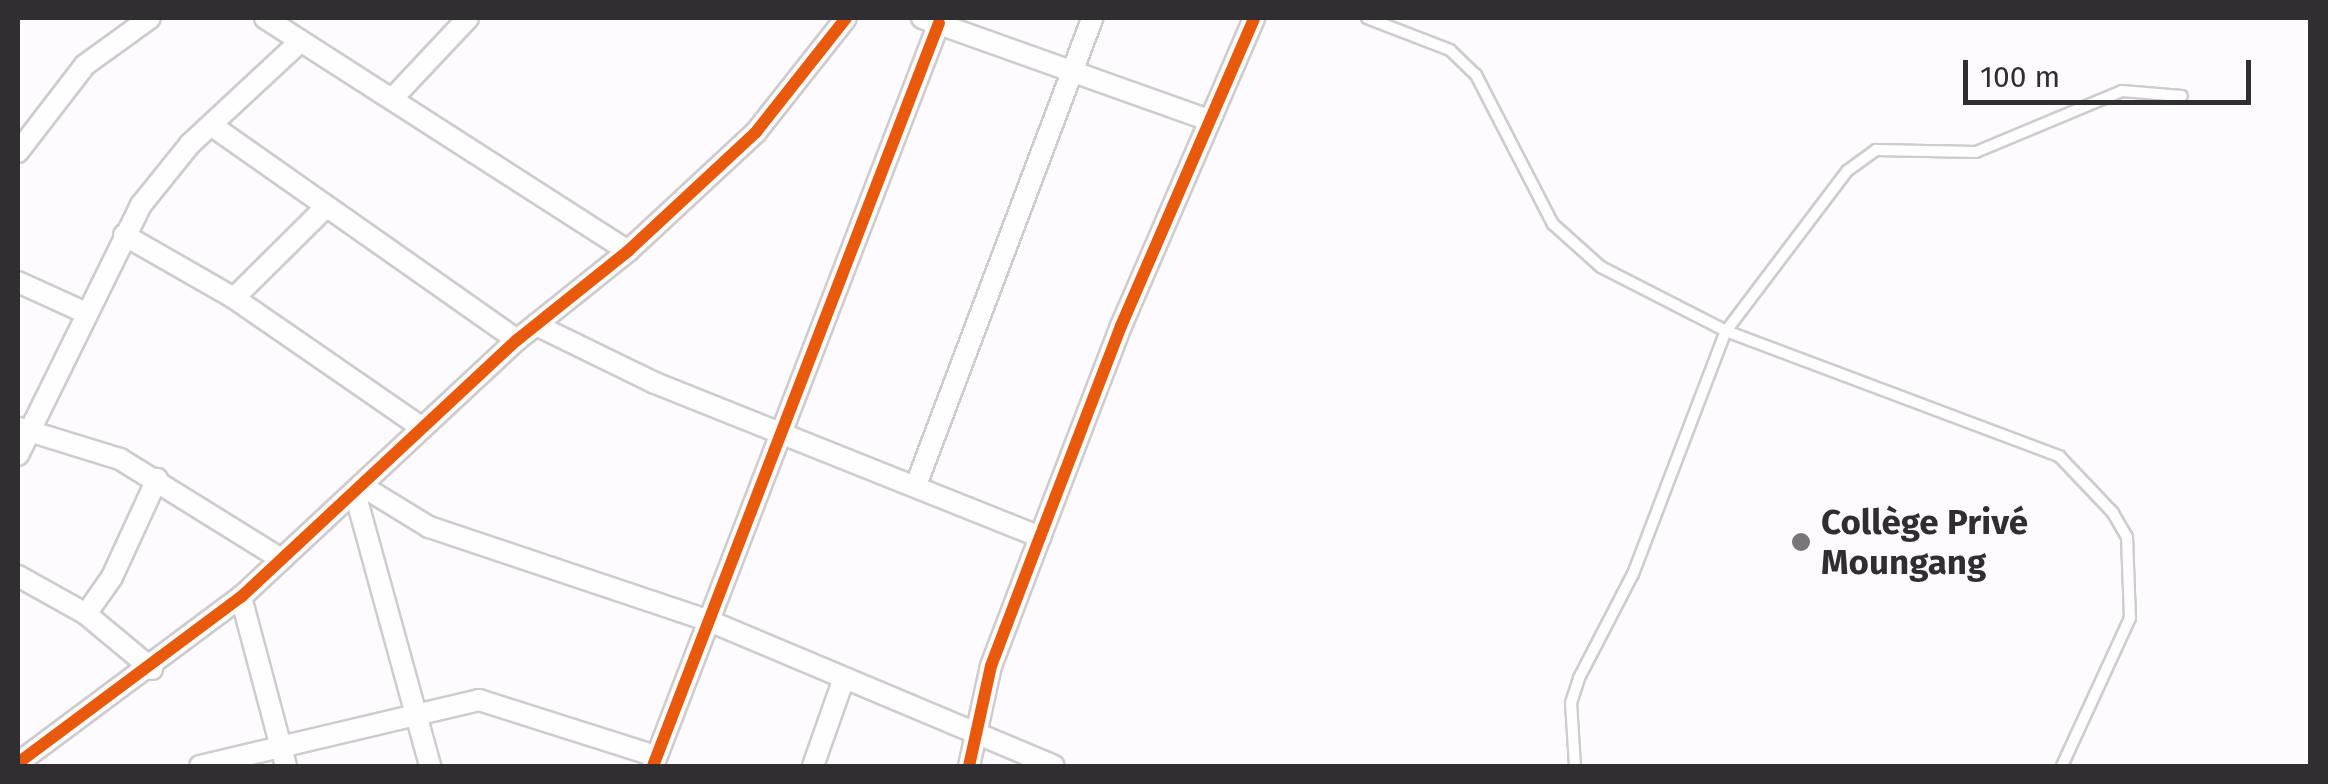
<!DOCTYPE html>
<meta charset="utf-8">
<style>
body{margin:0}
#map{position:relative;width:2328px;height:784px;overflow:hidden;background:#fdfbfe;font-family:"Fira Sans",sans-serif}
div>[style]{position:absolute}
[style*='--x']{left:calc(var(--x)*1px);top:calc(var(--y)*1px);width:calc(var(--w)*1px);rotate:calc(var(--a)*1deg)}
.roads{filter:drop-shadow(2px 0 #ceccce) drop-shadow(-2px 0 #ceccce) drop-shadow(0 2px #ceccce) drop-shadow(0 -2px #ceccce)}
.lane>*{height:10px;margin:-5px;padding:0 5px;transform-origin:5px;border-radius:5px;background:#fffeff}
.street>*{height:20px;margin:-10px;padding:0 10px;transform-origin:10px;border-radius:10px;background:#fffeff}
.cycleway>*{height:12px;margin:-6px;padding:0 6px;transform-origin:6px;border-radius:6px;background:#e8590c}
.dots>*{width:28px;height:28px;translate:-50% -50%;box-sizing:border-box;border:5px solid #fefaff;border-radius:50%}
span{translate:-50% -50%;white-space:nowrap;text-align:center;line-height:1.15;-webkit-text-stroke:8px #fefaff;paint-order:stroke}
.poi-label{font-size:35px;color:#302e31;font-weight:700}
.left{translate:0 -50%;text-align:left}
.frame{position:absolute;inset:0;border:20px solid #302e31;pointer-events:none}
.scale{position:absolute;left:1963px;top:60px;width:288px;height:45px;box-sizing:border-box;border:5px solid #302e31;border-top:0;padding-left:12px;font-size:30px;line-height:35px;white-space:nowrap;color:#302e31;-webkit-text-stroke:8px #fefaff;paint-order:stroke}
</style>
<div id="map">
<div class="roads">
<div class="lane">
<i style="--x:1367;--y:18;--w:89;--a:21.1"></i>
<i style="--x:1450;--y:50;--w:36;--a:44"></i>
<i style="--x:1476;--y:75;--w:168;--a:62.7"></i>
<i style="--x:1553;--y:224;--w:64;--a:41.9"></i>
<i style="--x:1601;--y:267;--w:140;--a:27.1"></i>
<i style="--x:1726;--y:331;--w:356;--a:20.6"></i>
<i style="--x:2059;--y:456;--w:79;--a:46.5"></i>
<i style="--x:2113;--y:513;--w:28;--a:60"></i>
<i style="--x:2127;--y:537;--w:81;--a:87.9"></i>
<i style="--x:2130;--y:618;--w:163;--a:114.7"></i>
<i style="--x:1575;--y:766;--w:63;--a:-93.6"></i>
<i style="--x:1571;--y:703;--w:26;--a:-72"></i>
<i style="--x:1579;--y:678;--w:117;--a:-62.6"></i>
<i style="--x:1633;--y:574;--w:260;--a:-69.1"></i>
<i style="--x:1726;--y:331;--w:201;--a:-52.9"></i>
<i style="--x:1847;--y:171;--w:36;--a:-36"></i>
<i style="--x:1876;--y:150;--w:100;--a:1.1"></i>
<i style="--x:1976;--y:152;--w:158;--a:-22.7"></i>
<i style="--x:2122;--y:91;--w:60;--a:4.8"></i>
</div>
<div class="street">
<i style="--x:265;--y:18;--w:431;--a:32.7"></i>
<i style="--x:922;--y:18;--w:305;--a:19.6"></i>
<i style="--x:392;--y:99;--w:111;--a:-46.8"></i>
<i style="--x:211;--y:125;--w:374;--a:35.1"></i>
<i style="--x:18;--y:152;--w:110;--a:-52.4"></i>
<i style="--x:85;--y:65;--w:80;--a:-35.9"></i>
<i style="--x:124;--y:235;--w:127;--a:29.8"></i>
<i style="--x:234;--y:298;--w:227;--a:34.6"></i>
<i style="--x:18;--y:282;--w:75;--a:24.5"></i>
<i style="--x:234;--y:298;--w:128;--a:-44.7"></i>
<i style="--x:536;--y:325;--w:132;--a:26"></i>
<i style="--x:655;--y:383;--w:415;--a:21.8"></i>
<i style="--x:19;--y:428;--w:106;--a:17.1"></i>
<i style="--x:120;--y:459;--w:190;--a:31.8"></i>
<i style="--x:18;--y:455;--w:279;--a:-63.8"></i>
<i style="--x:141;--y:205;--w:78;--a:-51.2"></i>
<i style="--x:190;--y:144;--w:151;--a:-42.9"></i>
<i style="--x:916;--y:485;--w:499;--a:-69.3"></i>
<i style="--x:362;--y:486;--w:79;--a:31.5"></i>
<i style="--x:429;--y:527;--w:293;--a:18.5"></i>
<i style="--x:707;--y:620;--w:376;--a:22.8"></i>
<i style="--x:355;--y:493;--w:283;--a:74.6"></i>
<i style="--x:18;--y:576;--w:78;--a:29.2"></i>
<i style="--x:86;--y:614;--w:45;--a:-54.9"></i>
<i style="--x:112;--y:577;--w:108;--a:-65.3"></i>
<i style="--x:241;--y:597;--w:175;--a:75.1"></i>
<i style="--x:86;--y:614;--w:86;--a:39.8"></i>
<i style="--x:18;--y:763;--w:278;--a:-36.7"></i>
<i style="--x:241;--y:597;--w:377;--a:-43"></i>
<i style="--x:517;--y:340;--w:142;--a:-38.7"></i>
<i style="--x:628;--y:251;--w:175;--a:-42.9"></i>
<i style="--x:756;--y:132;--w:145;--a:-51.7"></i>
<i style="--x:200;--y:766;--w:287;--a:-13.3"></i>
<i style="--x:479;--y:700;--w:186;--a:17.6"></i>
<i style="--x:653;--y:766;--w:796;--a:-68.95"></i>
<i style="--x:813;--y:766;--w:90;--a:-70.6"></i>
<i style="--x:969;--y:766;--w:102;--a:-77.6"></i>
<i style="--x:991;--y:666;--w:138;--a:-69.2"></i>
<i style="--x:1040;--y:537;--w:226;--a:-69"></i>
<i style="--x:1121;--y:326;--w:335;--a:-66.6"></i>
</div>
</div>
<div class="cycleway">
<i style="--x:18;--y:763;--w:278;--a:-36.7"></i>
<i style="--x:241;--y:597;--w:377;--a:-43"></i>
<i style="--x:517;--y:340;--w:142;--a:-38.7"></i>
<i style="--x:628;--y:251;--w:175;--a:-42.9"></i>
<i style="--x:756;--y:132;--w:145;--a:-51.7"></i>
<i style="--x:653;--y:766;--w:796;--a:-68.95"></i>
<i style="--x:969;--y:766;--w:102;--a:-77.6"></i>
<i style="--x:991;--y:666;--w:138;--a:-69.2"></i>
<i style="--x:1040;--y:537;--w:226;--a:-69"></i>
<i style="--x:1121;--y:326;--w:335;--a:-66.6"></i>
</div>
<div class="dots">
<i style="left:1801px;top:542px;background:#787679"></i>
</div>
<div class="poi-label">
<span class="left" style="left:1821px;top:542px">Collège Privé<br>Moungang</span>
</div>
<div class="frame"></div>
<div class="scale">100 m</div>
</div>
